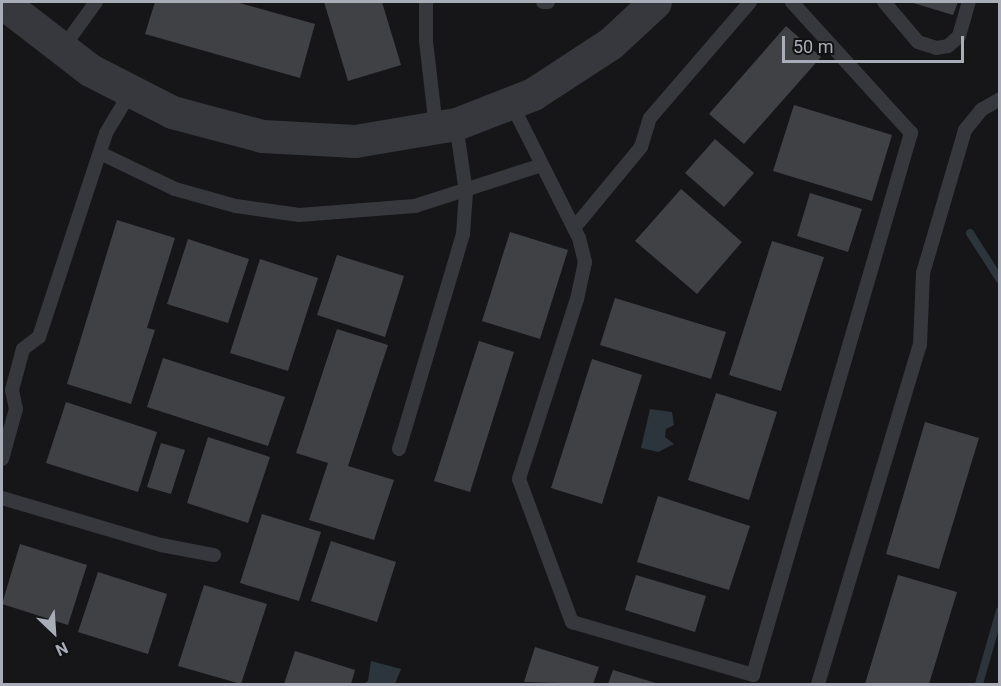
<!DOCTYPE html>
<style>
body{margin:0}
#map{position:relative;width:1001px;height:686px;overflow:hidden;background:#161618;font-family:Roboto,sans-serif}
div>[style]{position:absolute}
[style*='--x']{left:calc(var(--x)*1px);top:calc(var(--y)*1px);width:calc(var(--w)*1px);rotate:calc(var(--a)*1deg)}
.water>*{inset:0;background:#2c353c}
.stream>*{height:8px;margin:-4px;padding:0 4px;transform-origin:4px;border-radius:4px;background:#2c353c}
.building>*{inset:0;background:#404145}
.service>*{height:14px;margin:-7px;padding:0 7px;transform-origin:7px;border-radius:7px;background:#37383d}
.tertiary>*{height:33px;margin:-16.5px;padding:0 16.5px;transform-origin:16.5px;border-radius:16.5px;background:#37383d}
span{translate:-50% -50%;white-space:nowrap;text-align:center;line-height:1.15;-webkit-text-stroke:4.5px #111113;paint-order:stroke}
.frame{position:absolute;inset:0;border:3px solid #a8adb8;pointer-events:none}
.north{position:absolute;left:24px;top:602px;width:60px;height:60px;-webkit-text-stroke:4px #111113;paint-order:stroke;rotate:155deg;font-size:16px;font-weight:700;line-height:24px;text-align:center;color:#a8adb8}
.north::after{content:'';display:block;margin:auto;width:21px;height:27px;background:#a8adb8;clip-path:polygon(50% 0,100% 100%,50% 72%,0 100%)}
.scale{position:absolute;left:782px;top:36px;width:182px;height:27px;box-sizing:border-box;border:3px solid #a8adb8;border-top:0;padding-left:8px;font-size:18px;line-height:21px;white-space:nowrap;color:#a8adb8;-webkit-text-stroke:4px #111113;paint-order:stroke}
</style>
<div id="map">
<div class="water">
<i style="clip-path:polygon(650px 409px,672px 412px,674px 425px,666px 429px,665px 437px,674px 444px,658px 452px,641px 448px)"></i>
<i style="clip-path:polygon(371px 661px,401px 669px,395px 684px,363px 684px,368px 681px)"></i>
</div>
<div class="stream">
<i style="--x:970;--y:233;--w:56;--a:57.4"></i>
<i style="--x:979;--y:684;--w:76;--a:-74"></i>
</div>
<div class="building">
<i style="clip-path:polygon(155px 2px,236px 2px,315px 24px,300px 78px,145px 34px)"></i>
<i style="clip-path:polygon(324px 2px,382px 2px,401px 65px,348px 81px)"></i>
<i style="clip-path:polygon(910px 2px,958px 2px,953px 15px)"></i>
<i style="clip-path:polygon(786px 26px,821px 57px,744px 144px,709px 114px)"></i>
<i style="clip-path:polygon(794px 105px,892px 135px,872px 201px,773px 171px)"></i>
<i style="clip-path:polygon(715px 139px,754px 173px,724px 207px,685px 173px)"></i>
<i style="clip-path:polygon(681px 189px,742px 242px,697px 294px,635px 241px)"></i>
<i style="clip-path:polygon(810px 193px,862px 209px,848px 252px,797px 236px)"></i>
<i style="clip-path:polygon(117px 220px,175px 238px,147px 328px,155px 330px,131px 404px,67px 384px)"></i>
<i style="clip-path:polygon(510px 232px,568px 250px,540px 339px,482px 321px)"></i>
<i style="clip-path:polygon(188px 239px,249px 259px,228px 323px,167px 304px)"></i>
<i style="clip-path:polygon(772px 241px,824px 257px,781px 391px,729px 375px)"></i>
<i style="clip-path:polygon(337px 255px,404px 276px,385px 337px,317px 315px)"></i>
<i style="clip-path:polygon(260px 259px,318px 278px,288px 371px,230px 353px)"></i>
<i style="clip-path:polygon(615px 298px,726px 332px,711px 379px,600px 345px)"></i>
<i style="clip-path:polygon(337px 329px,388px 345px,348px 466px,394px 480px,374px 540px,309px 520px,328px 463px,296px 453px)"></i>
<i style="clip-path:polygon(479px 341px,514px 352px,470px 492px,434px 481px)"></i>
<i style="clip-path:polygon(163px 358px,285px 397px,268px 446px,147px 407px)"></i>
<i style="clip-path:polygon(592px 359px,642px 375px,602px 504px,551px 488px)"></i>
<i style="clip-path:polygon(716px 393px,777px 412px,749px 500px,688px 480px)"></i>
<i style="clip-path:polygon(66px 402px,157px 432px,138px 492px,46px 463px)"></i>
<i style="clip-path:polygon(925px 422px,979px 438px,939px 569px,886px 554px)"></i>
<i style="clip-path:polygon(208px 437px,270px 457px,248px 523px,187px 503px)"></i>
<i style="clip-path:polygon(161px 443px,185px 450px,171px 494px,147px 487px)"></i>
<i style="clip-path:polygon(658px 496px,750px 526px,729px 590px,637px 562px)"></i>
<i style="clip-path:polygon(262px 514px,321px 532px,299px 601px,240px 583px)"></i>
<i style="clip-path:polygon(331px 541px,396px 562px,377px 622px,311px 601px)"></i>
<i style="clip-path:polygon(20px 544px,87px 565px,68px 625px,2px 604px)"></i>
<i style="clip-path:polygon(98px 572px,167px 594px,148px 654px,78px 632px)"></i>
<i style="clip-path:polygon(636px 575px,706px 596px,695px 632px,625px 610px)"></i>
<i style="clip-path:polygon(898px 575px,957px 592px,929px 684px,865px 684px)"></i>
<i style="clip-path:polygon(204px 585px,267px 604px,241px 684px,178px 666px)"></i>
<i style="clip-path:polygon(535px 647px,599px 667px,593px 684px,524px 682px)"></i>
<i style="clip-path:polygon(295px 651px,355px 670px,351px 684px,284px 684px)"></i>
<i style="clip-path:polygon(613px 670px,659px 684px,608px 684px)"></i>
</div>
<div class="service">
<i style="--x:426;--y:2;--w:39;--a:90"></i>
<i style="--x:426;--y:41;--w:88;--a:83.4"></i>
<i style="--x:543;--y:2;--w:5;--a:0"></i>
<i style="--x:884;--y:2;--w:52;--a:49.6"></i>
<i style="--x:918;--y:42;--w:19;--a:18"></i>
<i style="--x:936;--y:48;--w:12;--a:-9"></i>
<i style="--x:948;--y:46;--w:15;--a:-42"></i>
<i style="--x:959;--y:36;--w:35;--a:-74"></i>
<i style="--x:62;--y:49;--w:58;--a:-54.1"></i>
<i style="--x:511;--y:103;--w:151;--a:63.3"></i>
<i style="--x:579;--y:238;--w:25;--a:76"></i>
<i style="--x:585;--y:262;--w:38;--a:102"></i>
<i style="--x:577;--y:299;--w:189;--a:107.9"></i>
<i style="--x:519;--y:479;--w:153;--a:69.7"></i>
<i style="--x:572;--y:622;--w:189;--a:16.3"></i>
<i style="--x:753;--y:675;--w:565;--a:-73.75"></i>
<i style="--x:911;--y:133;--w:177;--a:-132.3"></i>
<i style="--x:100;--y:153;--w:83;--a:25.6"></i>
<i style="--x:175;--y:189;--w:63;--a:15.6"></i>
<i style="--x:236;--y:206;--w:64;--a:8.1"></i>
<i style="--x:299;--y:215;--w:116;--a:-4.4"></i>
<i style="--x:415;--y:206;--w:133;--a:-17.9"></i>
<i style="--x:574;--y:228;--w:105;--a:-50.4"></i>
<i style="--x:641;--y:147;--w:30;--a:-73"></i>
<i style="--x:650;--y:118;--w:153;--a:-49.2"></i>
<i style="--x:399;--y:449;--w:224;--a:-73.4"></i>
<i style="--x:463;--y:234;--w:42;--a:-85.9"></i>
<i style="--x:466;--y:192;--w:69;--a:-98.4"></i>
<i style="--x:2;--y:459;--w:52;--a:-74.4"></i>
<i style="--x:16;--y:409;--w:19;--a:-102"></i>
<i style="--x:12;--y:390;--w:42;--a:-75"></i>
<i style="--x:23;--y:349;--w:20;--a:-37"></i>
<i style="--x:39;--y:337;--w:215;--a:-71.8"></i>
<i style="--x:106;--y:133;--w:47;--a:-59"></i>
<i style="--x:2;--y:498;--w:166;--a:16.5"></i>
<i style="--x:161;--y:545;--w:54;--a:10.7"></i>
<i style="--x:818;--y:684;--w:354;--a:-73.3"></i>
<i style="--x:920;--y:345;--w:72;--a:-87.6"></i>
<i style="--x:923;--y:273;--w:149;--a:-73.6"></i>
<i style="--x:965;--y:130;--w:26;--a:-51"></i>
<i style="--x:981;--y:110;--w:22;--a:-30"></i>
</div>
<div class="tertiary">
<i style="--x:2;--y:2;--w:111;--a:37.7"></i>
<i style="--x:90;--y:70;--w:92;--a:27.1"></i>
<i style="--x:172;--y:112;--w:93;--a:14.9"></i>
<i style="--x:262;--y:136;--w:93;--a:3.1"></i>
<i style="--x:355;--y:141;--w:102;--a:-9.6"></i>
<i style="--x:456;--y:124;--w:83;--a:-21.3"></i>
<i style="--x:533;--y:94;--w:93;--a:-33.2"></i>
<i style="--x:611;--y:43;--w:60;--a:-43"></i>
</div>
<div class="frame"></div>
<div class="north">N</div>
<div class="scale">50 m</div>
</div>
